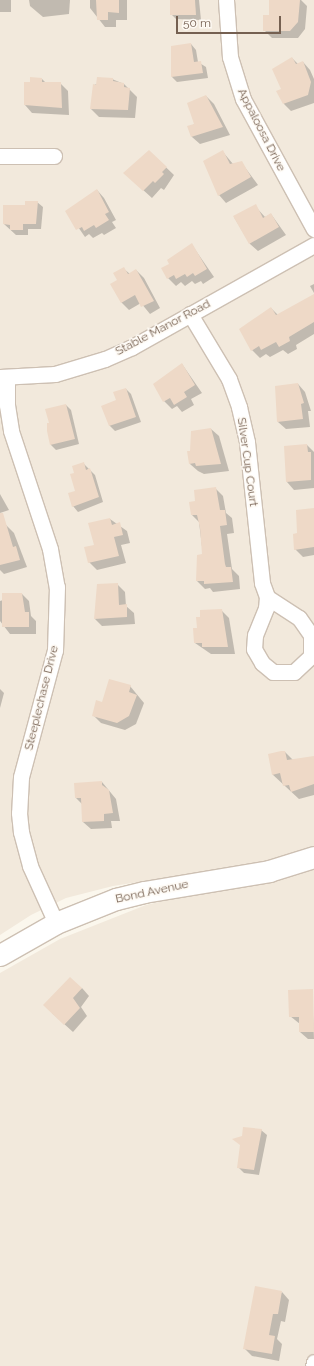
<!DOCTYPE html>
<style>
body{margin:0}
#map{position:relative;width:314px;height:1366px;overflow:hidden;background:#fbf7ed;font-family:Raleway,sans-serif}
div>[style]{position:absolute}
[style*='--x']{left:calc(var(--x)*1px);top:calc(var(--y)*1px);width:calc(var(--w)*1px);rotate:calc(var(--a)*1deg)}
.residential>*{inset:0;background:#f2e9dc}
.shadow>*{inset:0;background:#0003}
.building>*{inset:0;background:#eed9c7}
.roads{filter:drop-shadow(1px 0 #cdc0b3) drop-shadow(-1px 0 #cdc0b3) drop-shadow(0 1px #cdc0b3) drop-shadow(0 -1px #cdc0b3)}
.street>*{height:15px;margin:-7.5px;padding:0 7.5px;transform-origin:7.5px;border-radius:7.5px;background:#fff}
.secondary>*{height:21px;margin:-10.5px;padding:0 10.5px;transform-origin:10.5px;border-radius:10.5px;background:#fff}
span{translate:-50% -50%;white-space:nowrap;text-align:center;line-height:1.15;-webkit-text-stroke:3px #fefaf4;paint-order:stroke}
.street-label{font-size:12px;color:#756051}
.scale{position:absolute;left:176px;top:16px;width:105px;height:18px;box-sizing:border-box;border:2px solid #756051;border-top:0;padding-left:5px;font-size:12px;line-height:14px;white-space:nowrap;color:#756051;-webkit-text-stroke:3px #fefaf4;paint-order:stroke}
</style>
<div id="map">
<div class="residential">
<i style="clip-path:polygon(0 0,314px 0,314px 846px,266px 862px,113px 886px,66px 898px,31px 915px,0 935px)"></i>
<i style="clip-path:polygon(314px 868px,314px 1366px,0 1366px,0 973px,60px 939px,146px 905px,198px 893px,270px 882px)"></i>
</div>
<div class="shadow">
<i style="clip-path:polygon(0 0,11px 0,11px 12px,0 12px)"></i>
<i style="clip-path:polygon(29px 0,70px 0,69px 14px,43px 17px,30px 6px)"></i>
<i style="clip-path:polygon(90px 0,127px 0,127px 20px,116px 20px,116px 27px,105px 27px,90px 8px)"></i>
<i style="clip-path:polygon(172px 0,199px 0,201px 20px,176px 19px,171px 14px)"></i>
<i style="clip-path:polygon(270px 0,301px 0,307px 6px,305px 29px,298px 38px,272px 38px,264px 30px,270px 16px)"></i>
<i style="clip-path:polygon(191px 44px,196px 50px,198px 62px,206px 67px,208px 78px,177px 82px,172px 77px,172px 47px)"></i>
<i style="clip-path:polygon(292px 58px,298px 64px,303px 62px,310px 70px,314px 79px,314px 103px,291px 111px,284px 104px,282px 89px)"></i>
<i style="clip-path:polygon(42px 79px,46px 83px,60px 83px,68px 91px,69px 115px,32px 113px,25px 105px,31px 83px)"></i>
<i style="clip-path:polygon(112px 79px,124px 84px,137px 97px,135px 118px,99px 117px,91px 109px,94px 85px)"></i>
<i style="clip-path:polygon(206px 96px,214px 104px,230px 135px,200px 144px,192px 137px,188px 127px,195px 124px)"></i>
<i style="clip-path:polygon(149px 151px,174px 175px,164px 190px,161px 188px,152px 198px,132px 180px)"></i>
<i style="clip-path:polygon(223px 152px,233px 164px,241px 162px,258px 185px,226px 203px,219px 195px)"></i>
<i style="clip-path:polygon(97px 190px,104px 198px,116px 220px,112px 222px,116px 228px,104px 235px,102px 233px,93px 238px,89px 234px,85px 237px,67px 211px)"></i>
<i style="clip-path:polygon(37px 202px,43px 207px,41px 229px,28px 229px,28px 235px,16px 235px,4px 224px,26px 206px)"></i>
<i style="clip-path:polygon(255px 206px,265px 217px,271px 214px,286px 235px,258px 251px,250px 244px,234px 217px)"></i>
<i style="clip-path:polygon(192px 245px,214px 277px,203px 284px,201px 281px,195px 284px,192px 281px,185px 286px,181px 282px,176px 286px,168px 278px,170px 264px,168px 260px)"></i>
<i style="clip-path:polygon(124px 269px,130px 274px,136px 270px,144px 278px,160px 308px,150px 314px,141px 303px,129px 310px,121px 302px,118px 281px)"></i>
<i style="clip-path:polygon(314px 284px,314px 293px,310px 286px)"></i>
<i style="clip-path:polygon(314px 296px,314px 334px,296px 345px,297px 349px,288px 354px,283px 350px,270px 357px,266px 354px,260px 358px,252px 350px,271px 308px,278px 315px)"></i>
<i style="clip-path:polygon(182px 364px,202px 393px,191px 399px,194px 405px,182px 412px,177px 406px,172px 409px,164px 401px)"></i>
<i style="clip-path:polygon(298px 384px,305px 392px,311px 411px,308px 411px,310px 427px,286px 429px,278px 422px)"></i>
<i style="clip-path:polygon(126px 389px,131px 394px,141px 422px,115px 431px,109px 425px,117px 401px)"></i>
<i style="clip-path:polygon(66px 405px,71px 410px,79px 444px,56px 450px,51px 445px,51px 424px)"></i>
<i style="clip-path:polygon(211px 429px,219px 436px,229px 471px,204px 474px,198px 471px,190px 464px,191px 452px)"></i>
<i style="clip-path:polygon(307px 445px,314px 452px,314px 488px,294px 490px,287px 482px,285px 447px)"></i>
<i style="clip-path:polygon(83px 463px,95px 475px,103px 502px,78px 512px,73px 506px,76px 492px,75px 474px)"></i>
<i style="clip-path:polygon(215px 488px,223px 496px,226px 513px,232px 518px,234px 533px,227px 534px,232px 569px,239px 576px,240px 589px,213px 592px,210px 588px,205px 589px,197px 581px,198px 555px,203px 555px,199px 522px,192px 515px,196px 502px)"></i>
<i style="clip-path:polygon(0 494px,9px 510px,0 513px)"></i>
<i style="clip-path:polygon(314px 509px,314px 555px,303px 557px,295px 549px)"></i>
<i style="clip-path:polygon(110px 519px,127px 531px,130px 543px,121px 545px,126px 563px,97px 570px,89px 562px)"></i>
<i style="clip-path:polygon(6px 525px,14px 533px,27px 567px,4px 574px,0 570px,0 527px)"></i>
<i style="clip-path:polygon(117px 584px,125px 592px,126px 606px,134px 613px,135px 624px,102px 626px,95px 619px)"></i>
<i style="clip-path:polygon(22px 594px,29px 601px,31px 616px,36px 621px,36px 634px,10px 634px,0 621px,0 601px)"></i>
<i style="clip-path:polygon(221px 610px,229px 618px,235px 654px,211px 654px,195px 643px,201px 618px)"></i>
<i style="clip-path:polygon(130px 686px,144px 703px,136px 724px,125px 730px,101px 723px,93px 715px,103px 703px)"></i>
<i style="clip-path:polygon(0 689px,4px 693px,0 708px)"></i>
<i style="clip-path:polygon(285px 752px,293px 760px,314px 757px,314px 795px,299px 799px,272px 774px)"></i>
<i style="clip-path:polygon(102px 782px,116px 799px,120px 821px,111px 821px,112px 828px,91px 829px,83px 822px,82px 804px,76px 798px)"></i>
<i style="clip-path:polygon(82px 988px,89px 996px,81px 1007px,87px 1016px,73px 1032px,52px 1013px)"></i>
<i style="clip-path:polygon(312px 990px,314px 1039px,308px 1039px,300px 1032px,300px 1024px,290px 1016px)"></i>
<i style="clip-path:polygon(261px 1130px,267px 1135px,259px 1175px,244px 1173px,238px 1167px)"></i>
<i style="clip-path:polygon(282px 1292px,289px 1300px,285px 1322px,281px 1321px,277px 1339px,282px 1344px,279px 1361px,252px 1356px,244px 1348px)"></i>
</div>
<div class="building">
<i style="clip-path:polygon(96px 0,119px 0,119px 13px,108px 12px,108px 20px,97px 20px)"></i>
<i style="clip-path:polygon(170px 0,195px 0,196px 15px,170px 15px)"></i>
<i style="clip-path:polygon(269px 0,300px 0,298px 22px,290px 31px,263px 31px,263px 15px,269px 15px)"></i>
<i style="clip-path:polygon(191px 43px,194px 62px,201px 61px,203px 73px,171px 77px,171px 46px)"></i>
<i style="clip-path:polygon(292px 57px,296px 64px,303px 61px,311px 82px,308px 95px,283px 104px,276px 91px,281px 89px,272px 69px)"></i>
<i style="clip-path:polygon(30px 77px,42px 78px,42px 82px,61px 82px,62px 108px,24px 105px,24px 82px,30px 82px)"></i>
<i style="clip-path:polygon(97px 77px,113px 78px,113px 81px,124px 83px,124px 87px,130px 88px,128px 110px,90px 109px,93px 84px,96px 85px)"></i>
<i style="clip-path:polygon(206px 95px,223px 127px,191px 137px,187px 126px,194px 124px,187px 103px)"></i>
<i style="clip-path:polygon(149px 150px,167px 167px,162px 172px,164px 174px,155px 183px,153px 181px,143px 191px,123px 173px)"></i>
<i style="clip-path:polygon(223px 150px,230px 164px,242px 161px,251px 177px,218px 196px,203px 161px)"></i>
<i style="clip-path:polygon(97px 189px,109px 212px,105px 214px,109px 220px,96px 228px,94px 225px,84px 231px,82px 227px,76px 230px,65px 211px)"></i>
<i style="clip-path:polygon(25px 201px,38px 201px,36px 224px,23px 224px,23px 230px,10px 230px,10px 225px,3px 224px,3px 205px,25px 205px)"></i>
<i style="clip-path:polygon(256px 204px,263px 218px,271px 213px,279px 227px,249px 244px,233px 216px)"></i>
<i style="clip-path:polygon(192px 243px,207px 269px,195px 276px,193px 273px,187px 277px,185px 274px,176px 279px,174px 275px,167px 279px,161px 268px,169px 264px,167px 260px)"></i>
<i style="clip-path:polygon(124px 267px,128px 274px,136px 269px,154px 301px,141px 307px,135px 295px,121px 303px,110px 284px,117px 280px,113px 273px)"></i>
<i style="clip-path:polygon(314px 294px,314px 322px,289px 337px,290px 341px,279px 347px,276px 342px,261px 350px,259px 346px,251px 351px,239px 329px,271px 307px,276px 315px)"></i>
<i style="clip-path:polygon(182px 363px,195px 385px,184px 392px,187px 397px,174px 405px,170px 398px,163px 402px,153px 384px)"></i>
<i style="clip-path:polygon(298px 383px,304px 403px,301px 404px,303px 419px,277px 422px,275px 386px)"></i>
<i style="clip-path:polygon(126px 388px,136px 417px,109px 426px,101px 406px,116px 400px,113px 392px)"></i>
<i style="clip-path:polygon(66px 404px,75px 439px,50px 445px,47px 431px,47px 423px,49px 423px,45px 409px)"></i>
<i style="clip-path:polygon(211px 428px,221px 464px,196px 466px,195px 463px,189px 464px,187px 451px,190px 451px,191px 431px)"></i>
<i style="clip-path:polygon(307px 444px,308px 452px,311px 452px,311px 480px,286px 482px,284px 446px)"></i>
<i style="clip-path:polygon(84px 462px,86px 470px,90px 468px,99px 497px,72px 507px,68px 493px,75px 491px,70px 474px,74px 473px,72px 466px)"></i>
<i style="clip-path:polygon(216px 487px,220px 510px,225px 510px,227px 525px,220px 526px,225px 564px,226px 567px,231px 567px,233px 582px,204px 584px,204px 581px,196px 581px,197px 555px,202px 554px,200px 528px,197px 515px,191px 515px,189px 502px,195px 501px,194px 490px)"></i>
<i style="clip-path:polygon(314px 508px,314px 547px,294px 550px,293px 534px,297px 533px,296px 510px)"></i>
<i style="clip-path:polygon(0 513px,3px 513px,13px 547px,16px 546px,20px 560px,0 565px)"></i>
<i style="clip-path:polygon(110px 518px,112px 525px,120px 522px,123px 535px,114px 537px,119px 556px,88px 563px,84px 547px,94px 545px,88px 523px)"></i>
<i style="clip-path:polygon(118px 583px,119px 605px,127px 604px,127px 617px,94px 619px,97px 584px)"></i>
<i style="clip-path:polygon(2px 593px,22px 593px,25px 612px,29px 612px,29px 627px,2px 627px)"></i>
<i style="clip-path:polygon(222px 609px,228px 647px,202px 647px,202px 643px,194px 643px,193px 628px,197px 628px,196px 617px,200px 617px,200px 610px)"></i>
<i style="clip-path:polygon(109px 679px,131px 685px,129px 692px,137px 695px,129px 716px,117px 723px,92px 716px,96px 700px,102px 702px)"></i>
<i style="clip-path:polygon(281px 751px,285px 751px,287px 760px,314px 756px,314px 784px,291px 792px,289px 785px,283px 786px,280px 773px,272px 775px,268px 754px)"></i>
<i style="clip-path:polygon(102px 781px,102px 785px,109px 790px,113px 813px,104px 814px,104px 821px,82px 822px,81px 798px,75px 798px,74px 783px)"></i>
<i style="clip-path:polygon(70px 977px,82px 988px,73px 998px,80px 1008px,64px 1025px,43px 1005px)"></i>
<i style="clip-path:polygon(313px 989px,314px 1032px,299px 1032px,299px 1017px,289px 1017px,288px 990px)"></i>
<i style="clip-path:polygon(243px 1127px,262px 1129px,254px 1170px,237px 1168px,240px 1145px,232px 1139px,242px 1136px)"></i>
<i style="clip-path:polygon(255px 1286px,282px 1291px,278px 1314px,273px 1314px,269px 1335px,275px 1336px,272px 1354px,243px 1349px)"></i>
</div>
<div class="roads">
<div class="street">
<i style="--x:226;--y:0;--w:57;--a:86"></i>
<i style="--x:230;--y:57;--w:44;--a:72.8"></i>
<i style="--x:243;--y:99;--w:148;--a:61.4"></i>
<i style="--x:0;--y:156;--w:54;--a:0"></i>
<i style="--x:190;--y:314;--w:76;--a:59"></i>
<i style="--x:229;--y:379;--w:30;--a:70"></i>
<i style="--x:239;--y:407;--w:36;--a:77"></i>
<i style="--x:247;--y:442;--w:142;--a:83.9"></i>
<i style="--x:262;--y:583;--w:15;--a:70"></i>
<i style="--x:267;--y:597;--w:11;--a:95"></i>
<i style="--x:266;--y:608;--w:29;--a:112"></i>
<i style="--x:255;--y:635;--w:14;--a:94"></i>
<i style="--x:254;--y:649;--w:16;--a:60"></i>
<i style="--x:262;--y:663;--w:14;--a:39"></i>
<i style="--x:273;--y:672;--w:21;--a:0"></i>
<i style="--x:294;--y:672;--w:23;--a:-43"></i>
<i style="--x:311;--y:656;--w:21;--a:-90"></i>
<i style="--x:311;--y:635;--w:21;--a:-125"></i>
<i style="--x:299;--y:618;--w:38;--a:-147"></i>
<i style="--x:0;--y:377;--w:55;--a:-3.1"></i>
<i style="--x:55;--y:374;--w:52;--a:-16.7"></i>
<i style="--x:105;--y:359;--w:30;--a:-24"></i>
<i style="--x:132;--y:347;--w:209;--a:-29.3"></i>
<i style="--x:7;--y:377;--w:28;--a:90"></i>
<i style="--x:7;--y:405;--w:26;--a:81"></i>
<i style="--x:11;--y:431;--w:124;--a:71.7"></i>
<i style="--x:50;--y:549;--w:39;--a:80"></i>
<i style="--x:57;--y:587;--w:63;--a:91.8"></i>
<i style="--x:55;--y:650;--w:131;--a:105"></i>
<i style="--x:21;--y:777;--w:36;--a:93"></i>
<i style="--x:19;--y:813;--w:19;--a:84"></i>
<i style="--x:21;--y:832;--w:35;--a:75"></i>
<i style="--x:30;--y:866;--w:63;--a:65.5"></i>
<i style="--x:313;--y:1366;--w:4;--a:-76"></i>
</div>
<div class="secondary">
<i style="--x:0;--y:955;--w:64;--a:-29.7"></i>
<i style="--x:56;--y:923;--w:65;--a:-21.8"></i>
<i style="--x:116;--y:899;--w:29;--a:-14"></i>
<i style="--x:144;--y:892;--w:127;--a:-9.5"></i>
<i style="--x:269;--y:871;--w:47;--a:-17.3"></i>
</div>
</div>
<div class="street-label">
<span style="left:261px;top:130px;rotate:63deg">Appaloosa Drive</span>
<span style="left:163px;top:328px;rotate:-28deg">Stable Manor Road</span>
<span style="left:247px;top:462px;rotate:82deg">Silver Cup Court</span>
<span style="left:42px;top:698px;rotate:-76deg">Steeplechase Drive</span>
<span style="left:152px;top:892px;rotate:-12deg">Bond Avenue</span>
</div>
<div class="scale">50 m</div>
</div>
